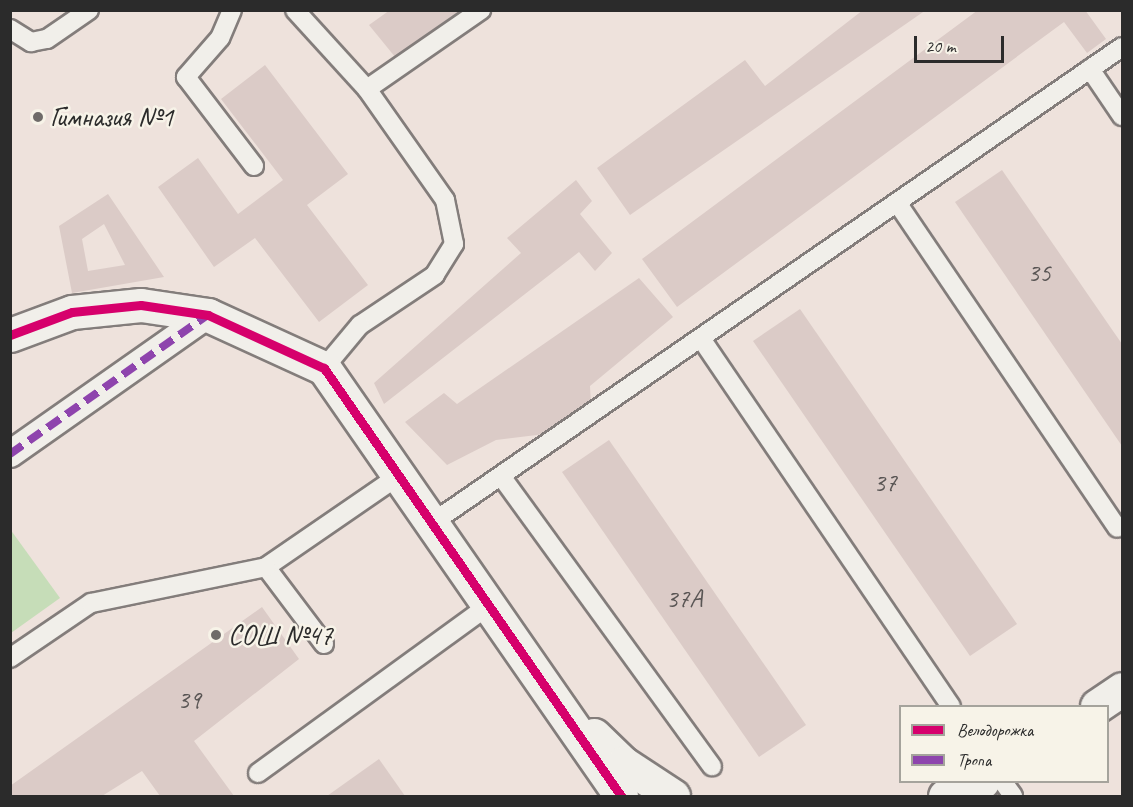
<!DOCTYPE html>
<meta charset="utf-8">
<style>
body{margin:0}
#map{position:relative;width:1133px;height:807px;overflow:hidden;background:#eee2dc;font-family:Caveat,sans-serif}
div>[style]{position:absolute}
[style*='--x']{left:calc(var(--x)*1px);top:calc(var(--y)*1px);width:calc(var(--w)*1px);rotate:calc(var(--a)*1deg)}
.green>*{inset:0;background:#c6ddb8}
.building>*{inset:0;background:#dbcbc7}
.roads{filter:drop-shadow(2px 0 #837d7b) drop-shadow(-2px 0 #837d7b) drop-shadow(0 2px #837d7b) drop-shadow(0 -2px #837d7b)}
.service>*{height:18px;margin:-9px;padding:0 9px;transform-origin:9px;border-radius:9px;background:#f1efea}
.pedestrian>*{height:26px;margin:-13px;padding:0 13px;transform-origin:13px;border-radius:13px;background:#f1efea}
.minor>*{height:33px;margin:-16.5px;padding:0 16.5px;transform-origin:16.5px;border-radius:16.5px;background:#f1efea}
.quiet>*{height:8px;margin-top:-4px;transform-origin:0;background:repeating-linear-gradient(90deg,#8e44ad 0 15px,transparent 0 23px)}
.cycleway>*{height:9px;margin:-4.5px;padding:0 4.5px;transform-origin:4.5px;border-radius:4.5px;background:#d6006c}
.dots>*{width:16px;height:16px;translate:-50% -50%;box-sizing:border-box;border:3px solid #f7f3e8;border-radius:50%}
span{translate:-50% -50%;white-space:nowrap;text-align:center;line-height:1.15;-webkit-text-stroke:5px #f7f3e8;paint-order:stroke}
.number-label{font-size:26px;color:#595554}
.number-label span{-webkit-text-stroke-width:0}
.poi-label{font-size:28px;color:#2b2b2b}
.left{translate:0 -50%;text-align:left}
.frame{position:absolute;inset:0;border:12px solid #2b2b2b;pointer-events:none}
.legend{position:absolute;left:899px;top:705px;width:210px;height:78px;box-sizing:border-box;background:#f7f3e8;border:2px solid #a5a39c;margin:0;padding:8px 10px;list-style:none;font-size:18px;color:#2b2b2b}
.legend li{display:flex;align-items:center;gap:12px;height:30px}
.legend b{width:30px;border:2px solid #a5a39c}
.scale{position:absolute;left:914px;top:36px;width:90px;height:27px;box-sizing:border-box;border:3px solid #2b2b2b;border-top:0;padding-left:8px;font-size:18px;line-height:21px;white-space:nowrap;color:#2b2b2b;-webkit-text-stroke:4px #f7f3e8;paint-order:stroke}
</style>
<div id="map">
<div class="green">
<i style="clip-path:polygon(10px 529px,60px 598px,11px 633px,10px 633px)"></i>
</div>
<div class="building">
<i style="clip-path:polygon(390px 10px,477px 10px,400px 63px,369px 25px)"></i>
<i style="clip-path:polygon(863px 10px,926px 10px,630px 215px,597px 168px,745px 60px,765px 86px)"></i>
<i style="clip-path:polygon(978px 10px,1085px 10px,1106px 39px,1087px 53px,1064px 22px,677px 307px,642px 259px)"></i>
<i style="clip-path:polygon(265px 65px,348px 174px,307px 205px,368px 285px,319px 322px,255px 238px,214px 267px,158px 187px,198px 158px,238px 214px,283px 180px,221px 99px)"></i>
<i style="clip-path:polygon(1002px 170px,1122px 344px,1122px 446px,955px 202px)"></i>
<i style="clip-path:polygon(576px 180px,592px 201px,580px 214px,612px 253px,595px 271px,579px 252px,384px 404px,374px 383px,521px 253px,507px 238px)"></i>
<i style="clip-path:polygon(evenodd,108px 194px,164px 277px,72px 293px,59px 226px,108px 194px,104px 224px,125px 265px,88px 271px,82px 239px,104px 224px)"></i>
<i style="clip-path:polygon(639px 278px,673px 317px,590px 386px,591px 405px,545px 434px,496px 440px,447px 465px,405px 422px,444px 393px,457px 404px)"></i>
<i style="clip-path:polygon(800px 309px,1017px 624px,970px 656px,753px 341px)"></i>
<i style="clip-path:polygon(609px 440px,806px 725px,759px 757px,562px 472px)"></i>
<i style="clip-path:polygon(262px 607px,299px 659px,194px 741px,234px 796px,160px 796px,142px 771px,102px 796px,10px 796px,10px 786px)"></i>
<i style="clip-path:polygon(379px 759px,405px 796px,327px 796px)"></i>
</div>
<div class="roads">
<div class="service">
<i style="--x:232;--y:10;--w:30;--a:113"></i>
<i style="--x:220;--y:38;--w:52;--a:131.1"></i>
<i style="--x:186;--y:77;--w:112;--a:52.6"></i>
<i style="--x:295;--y:10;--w:107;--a:47.7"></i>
<i style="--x:367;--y:89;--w:136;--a:54.9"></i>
<i style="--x:445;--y:200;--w:45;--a:78.4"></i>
<i style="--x:454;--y:244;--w:36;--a:122"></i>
<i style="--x:435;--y:275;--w:90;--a:146.3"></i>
<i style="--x:360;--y:325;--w:56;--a:129.9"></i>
<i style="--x:10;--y:29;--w:25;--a:32"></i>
<i style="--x:31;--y:42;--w:16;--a:-11"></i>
<i style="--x:47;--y:39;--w:51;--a:-34.6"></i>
<i style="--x:1090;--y:69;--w:57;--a:55.8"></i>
<i style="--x:367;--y:89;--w:139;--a:-34.7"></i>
<i style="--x:898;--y:204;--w:391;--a:55.9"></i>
<i style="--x:702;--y:340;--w:443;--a:55.8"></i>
<i style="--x:501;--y:476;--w:359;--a:54"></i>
<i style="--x:432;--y:523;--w:838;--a:-34.6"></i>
<i style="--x:324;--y:644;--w:96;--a:-127"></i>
<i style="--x:266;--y:567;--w:163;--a:-34.5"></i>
<i style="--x:10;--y:658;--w:98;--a:-34.2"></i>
<i style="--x:91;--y:603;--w:179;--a:-11.6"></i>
<i style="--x:258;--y:773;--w:286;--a:-36"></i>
<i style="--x:1003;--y:782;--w:17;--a:54"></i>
</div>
<div class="pedestrian">
<i style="--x:10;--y:454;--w:242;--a:-35.1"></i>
</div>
<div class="minor">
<i style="--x:10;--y:335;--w:66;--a:-20.4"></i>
<i style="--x:72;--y:312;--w:69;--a:-5.8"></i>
<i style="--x:141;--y:305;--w:68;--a:8.5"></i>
<i style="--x:208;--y:315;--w:128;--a:24.6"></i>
<i style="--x:324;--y:368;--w:521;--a:55.24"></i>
<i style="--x:1097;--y:706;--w:30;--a:-34"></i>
<i style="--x:594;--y:735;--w:40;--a:44"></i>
<i style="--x:623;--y:763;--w:60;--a:33.4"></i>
<i style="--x:945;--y:796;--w:40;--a:-21"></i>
</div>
</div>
<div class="quiet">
<i style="--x:10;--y:454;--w:242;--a:-35.1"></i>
</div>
<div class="cycleway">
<i style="--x:10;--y:335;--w:66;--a:-20.4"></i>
<i style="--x:72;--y:312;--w:69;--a:-5.8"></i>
<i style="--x:141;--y:305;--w:68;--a:8.5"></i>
<i style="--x:208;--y:315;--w:128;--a:24.6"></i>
<i style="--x:324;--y:368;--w:521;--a:55.24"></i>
</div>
<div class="dots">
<i style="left:38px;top:117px;background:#6f6b69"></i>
<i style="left:216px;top:635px;background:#6f6b69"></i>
</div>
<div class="number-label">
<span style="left:1039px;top:273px">35</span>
<span style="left:885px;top:483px">37</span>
<span style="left:684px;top:599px">37А</span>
<span style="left:189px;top:700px">39</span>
</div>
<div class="poi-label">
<span class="left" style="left:50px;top:117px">Гимназия №1</span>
<span class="left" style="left:228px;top:635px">СОШ №47</span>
</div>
<div class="frame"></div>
<ul class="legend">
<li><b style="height:8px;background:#d6006c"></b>Велодорожка</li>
<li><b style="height:8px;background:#8e44ad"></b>Тропа</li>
</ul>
<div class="scale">20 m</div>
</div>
